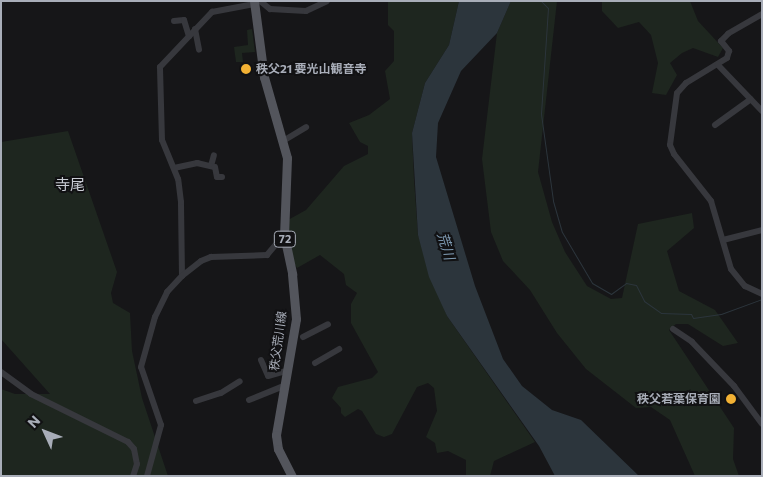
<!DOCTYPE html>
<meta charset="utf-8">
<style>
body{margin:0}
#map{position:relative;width:763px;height:477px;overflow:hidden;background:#161618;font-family:Commissioner,"Noto Sans JP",sans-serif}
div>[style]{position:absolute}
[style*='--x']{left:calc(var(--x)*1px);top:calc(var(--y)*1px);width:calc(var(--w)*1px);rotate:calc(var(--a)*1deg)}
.green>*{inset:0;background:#1e261f}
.water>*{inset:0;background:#2c353c}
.stream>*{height:1px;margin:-0.5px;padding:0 0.5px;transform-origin:0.5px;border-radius:0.5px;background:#2c353c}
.minor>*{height:6px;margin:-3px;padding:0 3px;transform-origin:3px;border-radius:3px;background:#37383d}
.major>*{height:9px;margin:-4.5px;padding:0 4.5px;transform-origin:4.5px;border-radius:4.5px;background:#53555c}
.dots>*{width:14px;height:14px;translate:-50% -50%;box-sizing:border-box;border:2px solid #111113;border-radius:50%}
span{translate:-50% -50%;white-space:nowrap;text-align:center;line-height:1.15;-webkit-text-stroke:4px #111113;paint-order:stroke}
.shield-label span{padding:1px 4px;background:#111113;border:1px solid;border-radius:4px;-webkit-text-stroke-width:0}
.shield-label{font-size:11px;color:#a8adb8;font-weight:700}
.poi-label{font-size:12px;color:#a8adb8;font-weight:700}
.left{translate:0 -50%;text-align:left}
.right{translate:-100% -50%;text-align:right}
.street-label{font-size:12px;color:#a8adb8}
.water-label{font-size:14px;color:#7f9bb3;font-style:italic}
.quarter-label{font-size:15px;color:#c9ccd4}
.frame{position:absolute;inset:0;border:2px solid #a8adb8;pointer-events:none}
.north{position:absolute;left:20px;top:407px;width:50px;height:50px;-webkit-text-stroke:4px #111113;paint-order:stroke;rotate:313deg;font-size:14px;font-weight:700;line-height:20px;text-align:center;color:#a8adb8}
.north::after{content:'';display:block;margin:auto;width:18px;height:22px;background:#a8adb8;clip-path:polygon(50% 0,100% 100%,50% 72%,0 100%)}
</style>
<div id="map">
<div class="green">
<i style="clip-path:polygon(388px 1px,459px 1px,449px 45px,425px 83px,412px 133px,414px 180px,418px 235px,447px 316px,535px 442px,494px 461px,490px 476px,466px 476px,466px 460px,448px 451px,437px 453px,435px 443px,426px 437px,437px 411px,434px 388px,428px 383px,417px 387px,392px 434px,384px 437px,376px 434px,362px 411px,358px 409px,345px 417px,341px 413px,341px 408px,332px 398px,338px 387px,372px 378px,378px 372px,351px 323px,351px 304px,357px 293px,346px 285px,344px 274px,320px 255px,297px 268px,292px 260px,288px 220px,306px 210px,344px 166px,368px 154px,368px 146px,360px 142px,349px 123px,369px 115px,390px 99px,385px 71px,394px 61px,394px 31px,388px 25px)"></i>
<i style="clip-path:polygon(511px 1px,557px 1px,538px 172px,552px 222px,565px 252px,587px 286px,611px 299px,622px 298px,638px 224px,692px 213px,694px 228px,667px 251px,679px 291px,715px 310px,738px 343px,723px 346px,688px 324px,676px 324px,669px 330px,734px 428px,733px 459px,739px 476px,695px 476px,670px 420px,651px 407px,636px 408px,586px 369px,557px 333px,530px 290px,503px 261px,491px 232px,482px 159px,497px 33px)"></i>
<i style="clip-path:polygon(602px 1px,690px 1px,698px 21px,723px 48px,718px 57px,693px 48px,682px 53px,670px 63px,677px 75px,666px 95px,652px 93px,658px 63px,651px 35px,639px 22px,618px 28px,602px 11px)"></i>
<i style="clip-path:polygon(252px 29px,255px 52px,242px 53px,243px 62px,236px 62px,234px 47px,248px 45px,247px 30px)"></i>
<i style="clip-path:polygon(68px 131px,117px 272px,111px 293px,113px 303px,130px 313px,132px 351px,142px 398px,168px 476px,1px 476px,1px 389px,15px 394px,50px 394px,1px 339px,1px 142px)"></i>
</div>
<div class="water">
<i style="clip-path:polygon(459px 1px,511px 1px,497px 33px,461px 71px,438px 123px,436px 157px,475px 286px,503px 359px,522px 386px,552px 410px,581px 420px,639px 476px,555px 476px,539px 446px,447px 316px,429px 277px,418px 235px,412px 133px,425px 83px,449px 45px)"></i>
</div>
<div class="stream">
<i style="--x:541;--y:1;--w:10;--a:45"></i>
<i style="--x:548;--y:8;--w:106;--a:93.8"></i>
<i style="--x:541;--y:114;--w:88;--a:82.1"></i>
<i style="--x:553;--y:201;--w:32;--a:74"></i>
<i style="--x:562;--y:232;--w:59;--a:59.5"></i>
<i style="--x:592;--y:283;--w:22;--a:30"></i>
<i style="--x:611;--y:294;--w:19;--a:-36"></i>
<i style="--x:626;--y:283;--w:10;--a:11"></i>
<i style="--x:636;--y:285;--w:18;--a:63"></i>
<i style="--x:644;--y:301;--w:21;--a:35"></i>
<i style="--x:661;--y:313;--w:30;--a:2"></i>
<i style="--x:691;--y:314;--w:4;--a:63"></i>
<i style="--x:693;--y:318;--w:28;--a:-8"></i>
<i style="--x:721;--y:314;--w:44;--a:-20.1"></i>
</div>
<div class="minor">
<i style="--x:260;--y:1;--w:13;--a:39"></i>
<i style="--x:270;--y:9;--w:36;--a:3"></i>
<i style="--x:306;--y:11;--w:23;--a:-25"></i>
<i style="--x:762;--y:14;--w:39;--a:150"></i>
<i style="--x:728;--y:34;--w:10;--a:135"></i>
<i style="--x:721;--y:41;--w:13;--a:51"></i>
<i style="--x:729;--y:51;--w:7;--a:106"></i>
<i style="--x:727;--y:58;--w:48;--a:148.6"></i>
<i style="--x:686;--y:83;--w:13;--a:132"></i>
<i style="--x:677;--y:93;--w:52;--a:97.7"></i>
<i style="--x:670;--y:145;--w:10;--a:66"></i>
<i style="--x:674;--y:154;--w:60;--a:51.8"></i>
<i style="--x:711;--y:201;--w:71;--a:73.6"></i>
<i style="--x:731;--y:269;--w:22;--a:51"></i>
<i style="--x:745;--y:286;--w:19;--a:25"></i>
<i style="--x:174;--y:21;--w:10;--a:-6"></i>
<i style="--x:184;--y:20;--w:17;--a:73"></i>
<i style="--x:195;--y:29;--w:21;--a:79"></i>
<i style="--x:718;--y:65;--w:64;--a:46.3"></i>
<i style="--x:715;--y:125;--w:44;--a:-35.8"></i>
<i style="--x:283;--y:141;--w:27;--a:-31"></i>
<i style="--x:211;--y:166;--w:11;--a:-75"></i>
<i style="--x:174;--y:168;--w:24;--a:-12"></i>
<i style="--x:197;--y:163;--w:18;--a:13"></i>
<i style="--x:215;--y:167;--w:10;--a:79"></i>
<i style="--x:217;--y:177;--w:5;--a:0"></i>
<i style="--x:723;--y:240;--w:40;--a:-14.4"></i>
<i style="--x:182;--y:276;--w:74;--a:-90.8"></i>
<i style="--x:181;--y:202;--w:23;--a:-97"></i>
<i style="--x:178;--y:179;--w:42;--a:-112.3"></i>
<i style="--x:162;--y:140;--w:73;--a:-91.6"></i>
<i style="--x:160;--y:67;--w:76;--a:-46.6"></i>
<i style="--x:212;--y:12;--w:43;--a:-10.8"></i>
<i style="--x:673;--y:329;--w:23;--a:34"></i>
<i style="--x:692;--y:342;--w:61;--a:46.3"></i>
<i style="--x:734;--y:386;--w:47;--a:53.6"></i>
<i style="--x:303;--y:337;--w:28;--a:-27"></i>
<i style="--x:261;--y:360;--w:17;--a:66"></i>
<i style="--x:268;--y:376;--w:19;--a:-16"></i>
<i style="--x:315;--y:363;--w:28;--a:-30"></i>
<i style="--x:1;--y:372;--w:37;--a:36"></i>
<i style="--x:31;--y:394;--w:108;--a:26.3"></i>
<i style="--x:128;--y:442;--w:9;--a:49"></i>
<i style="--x:134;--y:449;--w:15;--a:79"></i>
<i style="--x:137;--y:464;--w:13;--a:108"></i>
<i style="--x:249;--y:400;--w:37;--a:-22"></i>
<i style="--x:196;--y:401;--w:26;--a:-18"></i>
<i style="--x:221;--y:393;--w:22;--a:-32"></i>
<i style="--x:147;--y:476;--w:53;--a:-74.6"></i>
<i style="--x:161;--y:425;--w:61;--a:-109"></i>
<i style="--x:141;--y:367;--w:52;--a:-74.4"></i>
<i style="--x:155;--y:317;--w:28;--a:-64"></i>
<i style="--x:167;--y:292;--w:22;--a:-47"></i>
<i style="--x:182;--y:276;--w:24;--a:-38"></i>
<i style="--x:201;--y:261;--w:11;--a:-22"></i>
<i style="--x:211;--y:257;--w:56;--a:-2"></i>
<i style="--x:267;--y:255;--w:26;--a:-50"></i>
</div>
<div class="major">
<i style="--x:254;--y:1;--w:77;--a:82.5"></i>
<i style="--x:264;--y:77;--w:84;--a:74.1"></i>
<i style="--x:287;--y:158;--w:77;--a:92.2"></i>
<i style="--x:284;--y:235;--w:40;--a:78"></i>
<i style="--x:292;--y:274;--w:45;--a:84.9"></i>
<i style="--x:296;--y:319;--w:118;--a:99.8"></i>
<i style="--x:276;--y:435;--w:14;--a:82"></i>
<i style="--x:278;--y:449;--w:30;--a:63"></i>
</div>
<div class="dots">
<i style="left:246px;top:69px;background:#f2b134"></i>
<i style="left:731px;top:399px;background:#f2b134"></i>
</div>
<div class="shield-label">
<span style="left:285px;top:239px">72</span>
</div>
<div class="poi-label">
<span class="left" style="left:256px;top:69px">秩父21 要光山観音寺</span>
<span class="right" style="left:721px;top:399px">秩父若葉保育園</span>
</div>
<div class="street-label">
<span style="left:278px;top:341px;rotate:-82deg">秩父荒川線</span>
</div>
<div class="water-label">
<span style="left:446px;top:246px;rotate:73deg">荒川</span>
</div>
<div class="quarter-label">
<span style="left:70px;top:185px">寺尾</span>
</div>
<div class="frame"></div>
<div class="north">N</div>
</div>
